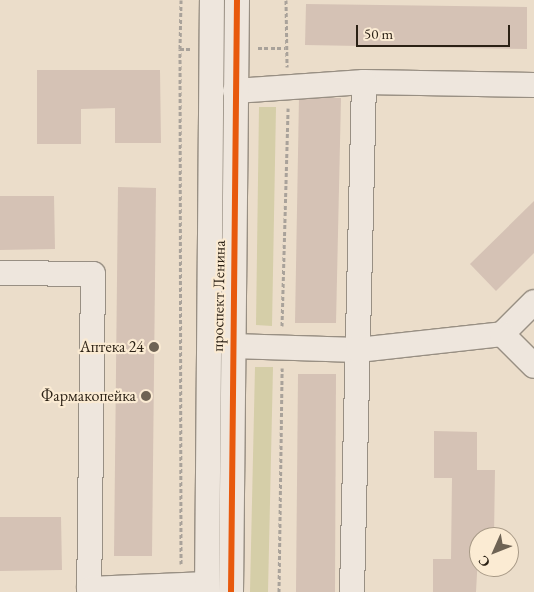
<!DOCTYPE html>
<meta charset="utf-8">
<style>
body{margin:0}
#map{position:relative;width:534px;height:592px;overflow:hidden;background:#ebddca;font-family:"EB Garamond",serif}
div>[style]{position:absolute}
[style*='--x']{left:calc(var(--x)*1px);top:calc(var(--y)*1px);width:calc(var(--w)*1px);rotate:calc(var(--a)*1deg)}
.green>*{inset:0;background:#d5cea8}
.building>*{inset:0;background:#d5c2b5}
.path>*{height:3px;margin-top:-1.5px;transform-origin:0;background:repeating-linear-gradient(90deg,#a9a29a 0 4px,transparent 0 6.5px)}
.roads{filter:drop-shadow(1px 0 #988f83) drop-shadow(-1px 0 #988f83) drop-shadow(0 1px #988f83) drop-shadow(0 -1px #988f83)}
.minor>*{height:24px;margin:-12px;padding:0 12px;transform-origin:12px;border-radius:12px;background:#eee6dd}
.cycleway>*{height:6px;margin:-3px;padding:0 3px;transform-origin:3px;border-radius:3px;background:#e8590c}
.dots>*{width:14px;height:14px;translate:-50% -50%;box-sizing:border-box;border:2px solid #fbebd3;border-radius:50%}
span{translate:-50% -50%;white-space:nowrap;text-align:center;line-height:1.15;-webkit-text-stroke:4.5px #fbebd3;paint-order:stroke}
.street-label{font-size:16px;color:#2b2115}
.poi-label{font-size:16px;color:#2b2115}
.right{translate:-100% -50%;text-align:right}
.north{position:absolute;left:469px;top:527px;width:50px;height:50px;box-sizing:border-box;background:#fbebd3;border:1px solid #a89a87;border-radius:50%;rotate:226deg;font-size:14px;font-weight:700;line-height:20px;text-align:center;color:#2b2115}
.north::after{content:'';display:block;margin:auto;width:18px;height:22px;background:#6e6354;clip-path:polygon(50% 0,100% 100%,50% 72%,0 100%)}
.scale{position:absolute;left:356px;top:25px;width:154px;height:22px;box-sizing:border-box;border:2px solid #2b2115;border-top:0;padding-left:6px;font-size:15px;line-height:18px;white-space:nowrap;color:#2b2115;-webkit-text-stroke:4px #fbebd3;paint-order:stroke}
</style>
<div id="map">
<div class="green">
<i style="clip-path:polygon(259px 107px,276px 107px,272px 326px,256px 325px)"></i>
<i style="clip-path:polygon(255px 367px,273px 367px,268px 592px,250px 592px)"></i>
</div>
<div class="building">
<i style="clip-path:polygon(306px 4px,527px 7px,527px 49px,305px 45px)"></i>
<i style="clip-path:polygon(37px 70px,160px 70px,161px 143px,115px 143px,115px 108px,81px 109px,81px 144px,37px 144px)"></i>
<i style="clip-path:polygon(299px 97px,341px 98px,336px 323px,295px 323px)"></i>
<i style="clip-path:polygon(118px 187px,156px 188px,152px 556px,114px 556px)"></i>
<i style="clip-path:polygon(0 196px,54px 196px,55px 249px,0 250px)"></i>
<i style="clip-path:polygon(534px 201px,534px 253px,496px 291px,470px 264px)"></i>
<i style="clip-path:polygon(298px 374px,336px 374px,335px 592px,296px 592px)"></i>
<i style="clip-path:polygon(434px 431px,477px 432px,477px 470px,495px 470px,494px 537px,479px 537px,476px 592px,433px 592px,433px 559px,451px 559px,452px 478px,434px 478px)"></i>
<i style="clip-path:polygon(0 517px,61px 517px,62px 570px,0 571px)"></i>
</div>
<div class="path">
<i style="--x:286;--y:0;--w:67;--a:89.1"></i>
<i style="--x:258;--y:48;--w:27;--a:0"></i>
<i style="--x:180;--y:49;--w:49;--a:-88.8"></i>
<i style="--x:282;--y:326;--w:218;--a:-88.4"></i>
<i style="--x:181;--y:564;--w:515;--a:-90.11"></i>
<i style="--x:180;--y:49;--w:12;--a:0"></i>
<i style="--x:279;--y:592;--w:224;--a:-89.2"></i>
</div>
<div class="roads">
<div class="minor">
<i style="--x:364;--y:82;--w:170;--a:1"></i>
<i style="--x:235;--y:91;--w:129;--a:-4"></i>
<i style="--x:364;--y:82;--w:510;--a:91.35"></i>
<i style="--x:0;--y:273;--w:93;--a:0.6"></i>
<i style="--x:93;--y:274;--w:315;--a:90.7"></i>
<i style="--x:89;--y:589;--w:118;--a:-2.4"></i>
<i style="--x:502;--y:334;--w:45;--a:-45"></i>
<i style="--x:232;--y:346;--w:126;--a:1.8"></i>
<i style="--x:358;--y:350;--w:145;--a:-6.3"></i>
<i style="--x:502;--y:334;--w:45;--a:45"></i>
<i style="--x:207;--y:592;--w:592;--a:-89.52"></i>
<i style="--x:231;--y:592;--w:592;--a:-89.42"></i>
</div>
</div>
<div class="cycleway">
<i style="--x:231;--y:592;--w:592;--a:-89.42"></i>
</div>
<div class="dots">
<i style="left:154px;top:347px;background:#6e6354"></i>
<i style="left:146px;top:396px;background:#6e6354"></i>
</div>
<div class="street-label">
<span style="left:219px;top:296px;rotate:-89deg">проспект Ленина</span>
</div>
<div class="poi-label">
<span class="right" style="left:144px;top:347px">Аптека 24</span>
<span class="right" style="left:136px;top:396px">Фармакопейка</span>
</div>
<div class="north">С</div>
<div class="scale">50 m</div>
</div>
